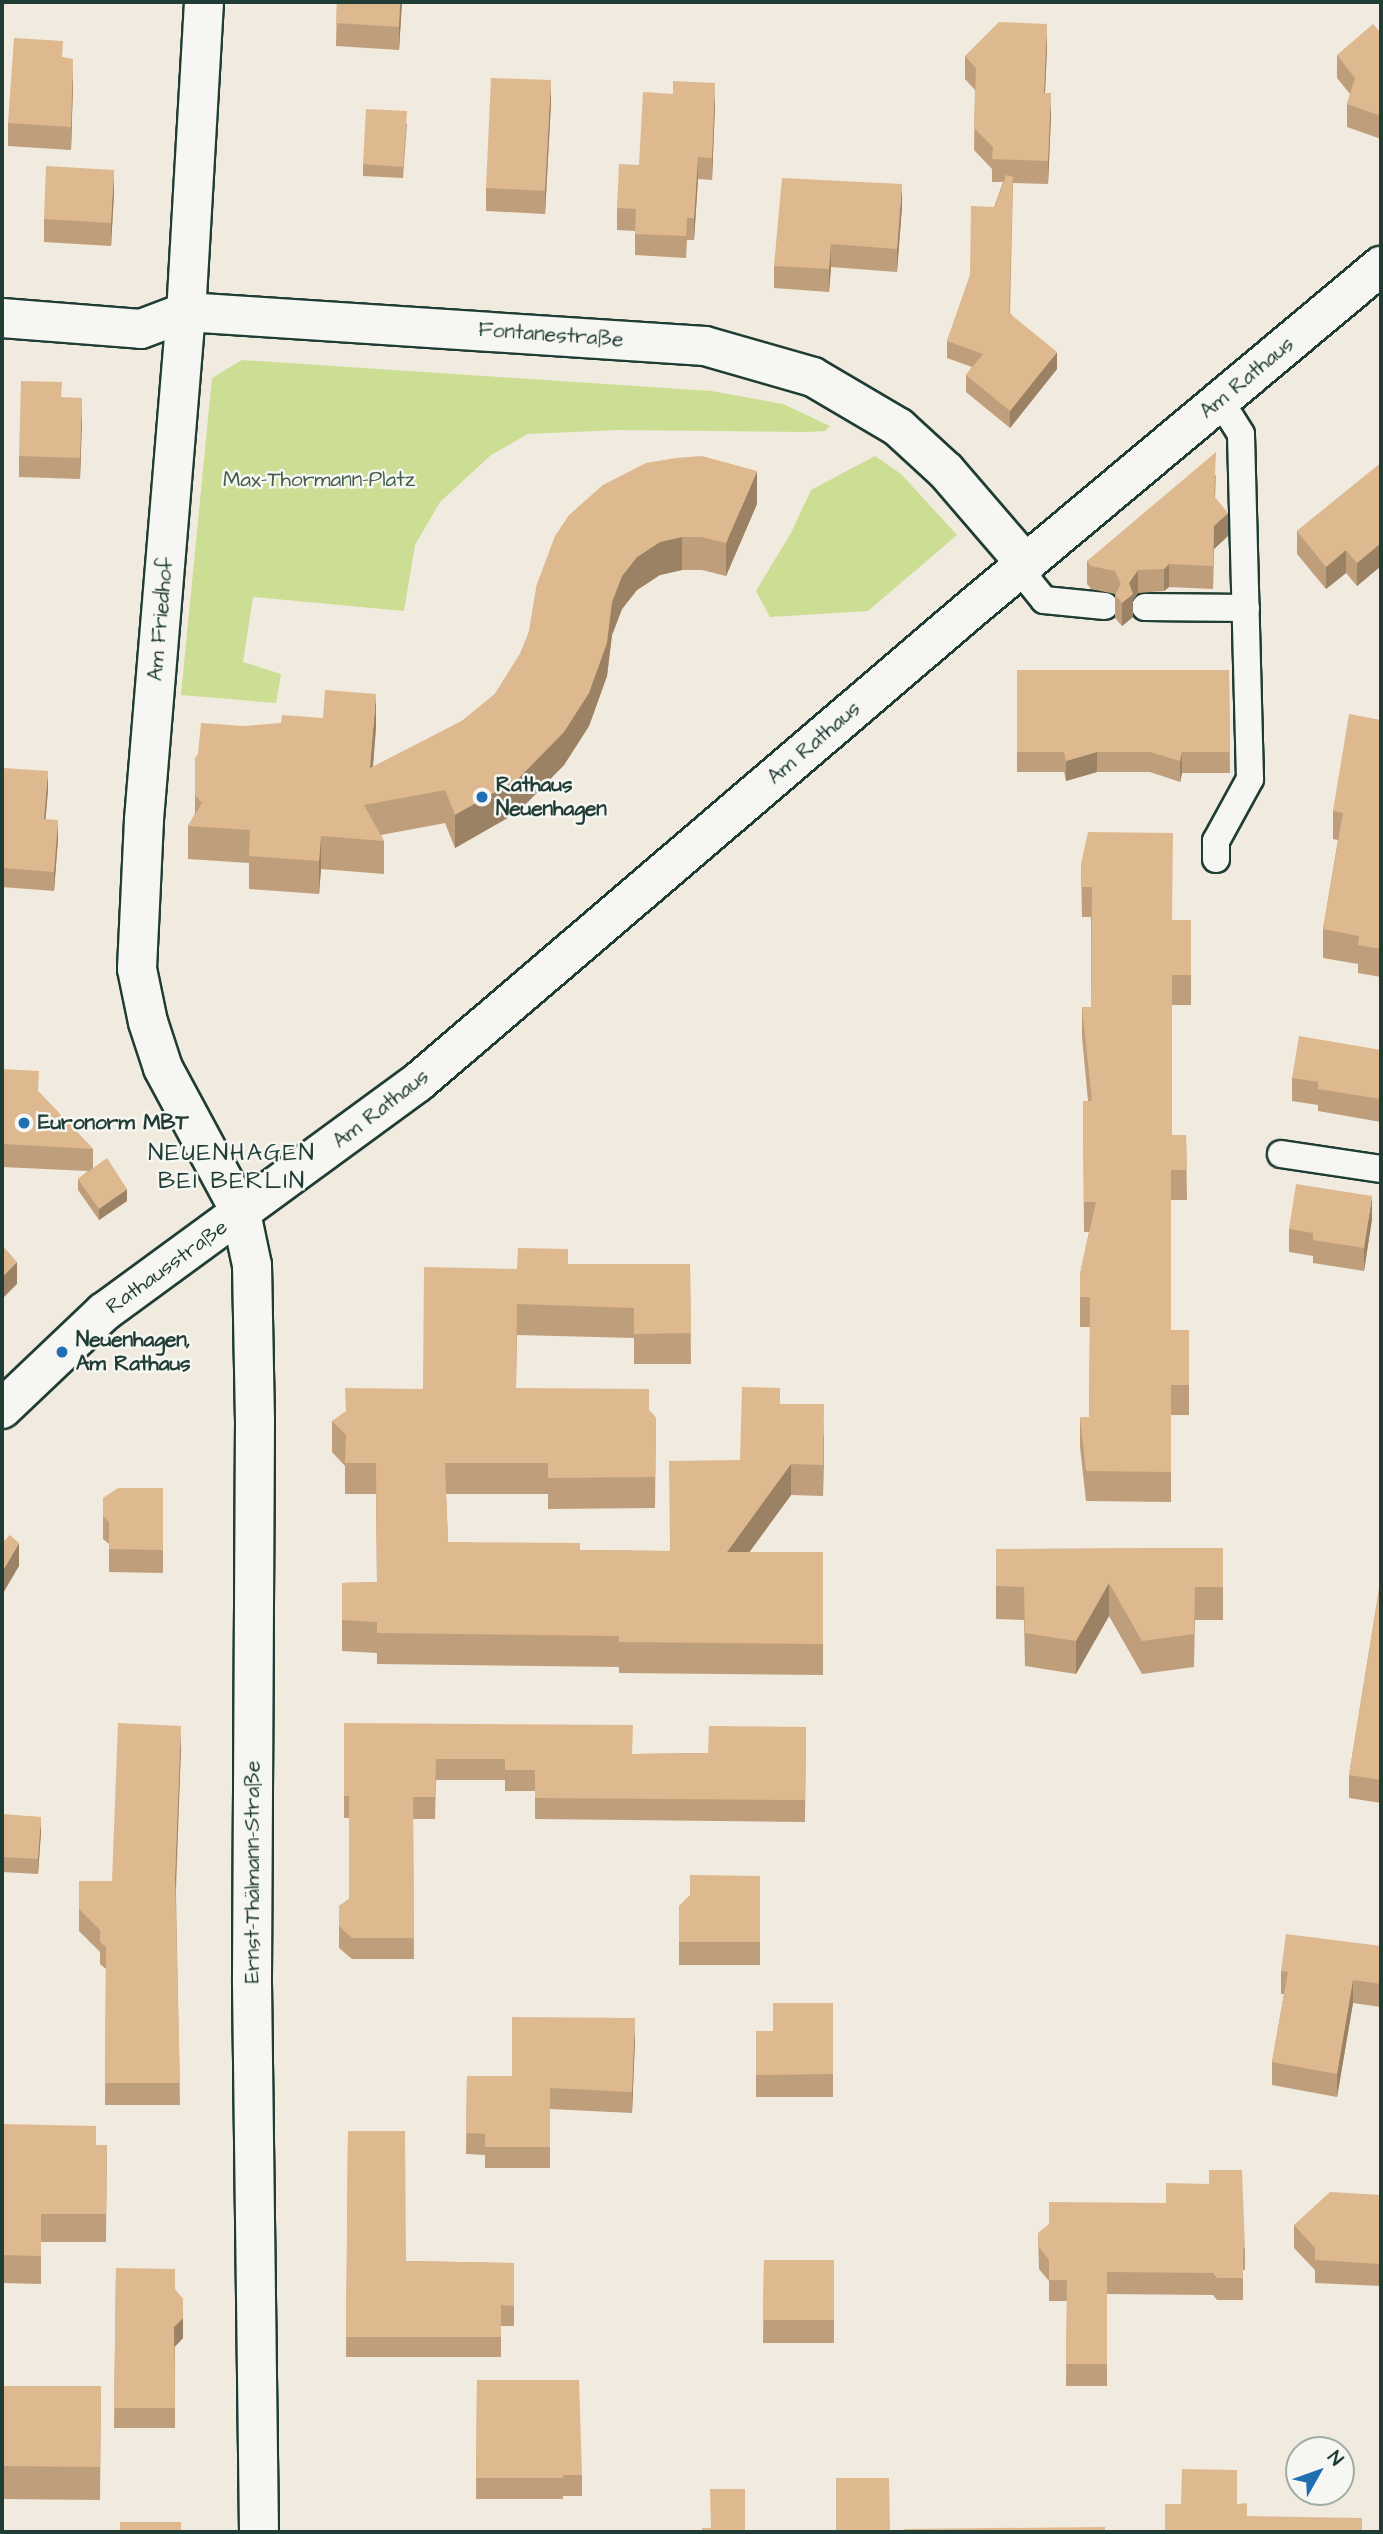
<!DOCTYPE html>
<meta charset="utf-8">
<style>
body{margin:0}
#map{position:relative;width:1383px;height:2534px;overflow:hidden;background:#f1eade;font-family:"Architects Daughter",sans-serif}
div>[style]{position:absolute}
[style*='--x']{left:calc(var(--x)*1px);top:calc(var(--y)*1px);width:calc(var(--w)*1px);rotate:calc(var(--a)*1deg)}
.green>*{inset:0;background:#cbde93}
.roads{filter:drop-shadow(2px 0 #1f3d34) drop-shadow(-2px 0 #1f3d34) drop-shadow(0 2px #1f3d34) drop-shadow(0 -2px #1f3d34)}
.lane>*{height:26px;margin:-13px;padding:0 13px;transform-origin:13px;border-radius:13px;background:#f6f6f2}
.street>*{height:38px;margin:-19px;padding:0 19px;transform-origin:19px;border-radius:19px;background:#f6f6f2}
.wall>*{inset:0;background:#bf9f7b}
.shaded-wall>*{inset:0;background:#9b8264}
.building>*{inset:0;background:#deb98f}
.dots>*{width:19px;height:19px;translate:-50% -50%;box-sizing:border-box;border:4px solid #f6f6f2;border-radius:50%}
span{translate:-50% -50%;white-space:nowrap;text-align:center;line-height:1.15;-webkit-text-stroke:5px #f6f6f2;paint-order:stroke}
.street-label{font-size:21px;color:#1f3d34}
.park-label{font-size:21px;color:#415d47}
.poi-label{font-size:21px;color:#1f3d34;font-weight:700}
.left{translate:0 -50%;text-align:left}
.quarter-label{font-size:24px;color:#1f3d34;letter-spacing:2px}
.frame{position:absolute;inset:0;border:4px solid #1f3d34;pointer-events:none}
.north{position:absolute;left:1285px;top:2436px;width:70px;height:70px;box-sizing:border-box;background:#f6f6f2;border:2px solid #a0aca6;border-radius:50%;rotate:50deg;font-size:19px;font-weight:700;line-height:28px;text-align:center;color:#1f3d34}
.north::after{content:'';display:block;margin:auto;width:24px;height:32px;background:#1f6fb2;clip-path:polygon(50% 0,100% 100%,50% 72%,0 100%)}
</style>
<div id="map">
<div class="green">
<i style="clip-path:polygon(242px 360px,711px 391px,783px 404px,830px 426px,825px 431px,807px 432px,618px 430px,528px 434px,491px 455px,440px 502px,415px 545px,404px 611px,253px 597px,243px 662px,281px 674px,276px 703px,181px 695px,212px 378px)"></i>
<i style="clip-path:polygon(875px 456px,901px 474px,957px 535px,868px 611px,770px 617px,756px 591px,791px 533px,811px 490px)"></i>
</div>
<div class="roads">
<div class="lane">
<i style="--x:1019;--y:569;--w:40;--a:51"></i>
<i style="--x:1044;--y:600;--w:61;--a:5.6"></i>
<i style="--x:1145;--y:607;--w:101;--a:0.6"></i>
<i style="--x:1216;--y:859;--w:18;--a:-90"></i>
<i style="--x:1216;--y:841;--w:71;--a:-61.3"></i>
<i style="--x:1250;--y:779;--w:345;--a:-91.5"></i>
<i style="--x:1241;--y:434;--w:40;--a:-122"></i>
<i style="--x:1281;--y:1154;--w:101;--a:8.5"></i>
</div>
<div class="street">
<i style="--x:204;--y:2;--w:311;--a:93.3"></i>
<i style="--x:186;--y:312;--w:510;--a:94.73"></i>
<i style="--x:144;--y:820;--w:149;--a:92.7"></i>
<i style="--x:137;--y:969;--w:54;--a:78.3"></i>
<i style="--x:148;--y:1022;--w:48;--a:71.9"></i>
<i style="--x:163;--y:1068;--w:165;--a:61.7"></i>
<i style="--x:241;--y:1213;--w:53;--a:78.1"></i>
<i style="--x:252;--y:1265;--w:156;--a:88.9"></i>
<i style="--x:255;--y:1421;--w:562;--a:90.31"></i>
<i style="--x:252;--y:1983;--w:549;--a:89.27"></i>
<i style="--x:2;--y:318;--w:139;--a:4.5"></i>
<i style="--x:141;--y:329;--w:48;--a:-20.7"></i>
<i style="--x:186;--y:312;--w:520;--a:3.75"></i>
<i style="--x:705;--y:346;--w:112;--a:16"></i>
<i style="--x:813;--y:377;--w:99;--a:30.5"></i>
<i style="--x:898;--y:427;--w:65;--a:42.5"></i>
<i style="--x:946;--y:471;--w:123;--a:49.3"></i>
<i style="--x:2;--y:1409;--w:141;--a:-43.6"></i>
<i style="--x:104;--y:1312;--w:388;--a:-36.2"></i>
<i style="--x:417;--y:1083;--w:729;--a:-40.55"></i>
<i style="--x:971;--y:609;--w:535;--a:-39.92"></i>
</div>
</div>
<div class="wall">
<i style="clip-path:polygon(337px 2px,402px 2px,399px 50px,336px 46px)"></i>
<i style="clip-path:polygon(1381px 33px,1381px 139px,1347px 127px,1347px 104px,1350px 94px,1337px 78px,1337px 55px)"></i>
<i style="clip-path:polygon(1047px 47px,1045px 93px,1051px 116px,1048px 184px,1013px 183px,1010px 313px,1057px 369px,1010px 428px,966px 392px,966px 375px,972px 367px,947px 358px,947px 341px,1003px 182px,992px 182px,992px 169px,974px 150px,975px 90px,965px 79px,965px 56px)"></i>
<i style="clip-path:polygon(63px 57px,73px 82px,71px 150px,8px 146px,8px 123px)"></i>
<i style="clip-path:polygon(551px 103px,545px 214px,486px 211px,486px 188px)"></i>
<i style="clip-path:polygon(715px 105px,712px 180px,698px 179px,694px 240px,687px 240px,686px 258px,635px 255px,635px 231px,617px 230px,617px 208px,639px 165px)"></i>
<i style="clip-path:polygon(407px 123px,403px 178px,363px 176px,363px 164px)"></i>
<i style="clip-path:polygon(114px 193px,111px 246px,44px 242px,44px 219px)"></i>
<i style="clip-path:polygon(902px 206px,897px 272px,831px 267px,829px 292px,774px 288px,774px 266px)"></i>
<i style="clip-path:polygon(82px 419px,80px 479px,19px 477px,19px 456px)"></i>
<i style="clip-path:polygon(1381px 463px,1381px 566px,1357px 586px,1346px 573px,1326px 589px,1297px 554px,1297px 531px)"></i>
<i style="clip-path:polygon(1216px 475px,1215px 497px,1228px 536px,1214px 549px,1213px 589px,1169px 587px,1164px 591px,1138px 593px,1133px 600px,1133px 617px,1122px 626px,1115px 618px,1115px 594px,1091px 589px,1087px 584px,1087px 561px)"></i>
<i style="clip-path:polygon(757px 504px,726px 576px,702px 570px,682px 570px,660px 575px,637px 590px,622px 609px,612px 635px,607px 676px,589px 726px,564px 765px,518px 812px,455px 848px,445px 823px,381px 835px,384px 841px,384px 874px,321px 869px,319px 894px,249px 889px,249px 863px,188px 859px,188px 826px,195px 814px,195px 758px,243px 726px,376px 727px,373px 767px,462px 721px,495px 694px,520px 654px,529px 632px,537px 584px)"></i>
<i style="clip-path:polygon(1017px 670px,1229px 670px,1230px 773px,1182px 773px,1180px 782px,1150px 772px,1097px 772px,1066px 781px,1064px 772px,1017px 772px)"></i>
<i style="clip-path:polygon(1381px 720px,1381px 977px,1358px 973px,1358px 964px,1323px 958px,1323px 929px,1338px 840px,1333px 839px,1333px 811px)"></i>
<i style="clip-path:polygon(2px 781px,48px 790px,45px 819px,58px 839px,54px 891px,2px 887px)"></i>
<i style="clip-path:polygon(1081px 864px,1172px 920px,1191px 920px,1191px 1005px,1172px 1005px,1172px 1135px,1186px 1135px,1187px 1200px,1171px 1200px,1171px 1330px,1189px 1330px,1189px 1415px,1171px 1415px,1171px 1502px,1086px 1501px,1080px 1447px,1080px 1417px,1089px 1417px,1090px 1327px,1080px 1327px,1080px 1274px,1089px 1232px,1084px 1232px,1083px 1101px,1088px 1101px,1082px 1037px,1082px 1007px,1091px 1007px,1091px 917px,1082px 917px)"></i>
<i style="clip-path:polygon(1381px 1050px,1381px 1122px,1318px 1111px,1318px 1105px,1292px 1101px,1292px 1078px)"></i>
<i style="clip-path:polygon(2px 1069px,39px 1092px,93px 1149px,93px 1168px,127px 1201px,99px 1220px,78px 1190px,78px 1179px,88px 1171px,2px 1167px)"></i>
<i style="clip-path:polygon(1372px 1219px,1364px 1271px,1313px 1263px,1313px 1256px,1289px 1252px,1289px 1229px)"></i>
<i style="clip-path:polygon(568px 1264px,690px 1264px,691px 1364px,634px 1364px,634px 1338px,517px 1335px,516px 1388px,649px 1410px,656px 1418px,655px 1508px,548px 1509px,548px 1494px,446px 1494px,448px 1542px,580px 1550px,669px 1551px,740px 1460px,780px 1404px,824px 1435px,823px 1496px,791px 1495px,749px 1552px,823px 1552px,823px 1675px,619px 1673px,619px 1667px,377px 1664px,377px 1653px,342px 1651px,342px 1583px,377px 1582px,376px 1494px,345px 1494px,345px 1466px,332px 1452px,332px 1421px,423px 1389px,517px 1269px)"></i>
<i style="clip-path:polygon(163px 1488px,163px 1573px,109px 1572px,109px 1544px,103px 1539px,103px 1516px)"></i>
<i style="clip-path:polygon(1223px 1548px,1223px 1620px,1195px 1620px,1194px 1667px,1142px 1674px,1109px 1616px,1076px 1674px,1025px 1666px,1024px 1620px,996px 1619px,996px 1549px)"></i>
<i style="clip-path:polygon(1381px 1577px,1381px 1803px,1349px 1798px,1349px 1775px)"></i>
<i style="clip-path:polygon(344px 1723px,633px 1754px,708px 1753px,806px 1727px,805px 1822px,535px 1819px,535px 1791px,505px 1791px,505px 1780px,436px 1780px,435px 1819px,413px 1819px,414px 1959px,352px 1959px,339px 1948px,339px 1906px,349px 1899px,349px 1818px,344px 1818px)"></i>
<i style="clip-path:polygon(181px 1747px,176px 1892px,180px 2105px,105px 2105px,106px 1969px,100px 1964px,100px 1952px,79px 1931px,79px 1909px,112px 1881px)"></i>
<i style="clip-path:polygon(2px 1814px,41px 1832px,38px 1874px,2px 1872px)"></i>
<i style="clip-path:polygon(760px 1876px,760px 1965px,679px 1965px,679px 1906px)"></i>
<i style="clip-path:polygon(1381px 1946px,1381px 2007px,1353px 2003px,1337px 2097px,1272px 2085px,1272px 2062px,1284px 1994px,1281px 1994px,1281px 1971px)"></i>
<i style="clip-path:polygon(833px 2003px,833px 2097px,756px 2097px,756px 2031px,773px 2031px)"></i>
<i style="clip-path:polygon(635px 2039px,632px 2113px,550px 2109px,550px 2168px,485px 2168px,485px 2155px,466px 2154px,467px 2076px,512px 2076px)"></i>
<i style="clip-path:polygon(2px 2124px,96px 2145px,107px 2145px,106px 2242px,41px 2242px,41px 2284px,2px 2283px)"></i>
<i style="clip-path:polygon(348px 2131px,406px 2261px,514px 2263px,514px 2326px,501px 2326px,501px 2357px,346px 2357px)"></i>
<i style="clip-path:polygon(1381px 2195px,1381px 2286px,1315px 2283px,1315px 2270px,1294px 2248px,1294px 2225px)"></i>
<i style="clip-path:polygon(1038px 2233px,1245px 2248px,1245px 2270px,1243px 2270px,1243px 2300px,1217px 2300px,1213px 2295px,1107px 2294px,1107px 2386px,1066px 2386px,1067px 2301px,1049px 2301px,1049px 2281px,1039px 2269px)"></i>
<i style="clip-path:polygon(764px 2260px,834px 2260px,834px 2343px,763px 2343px)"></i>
<i style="clip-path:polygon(116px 2268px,175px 2290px,183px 2299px,183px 2338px,175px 2347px,175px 2428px,114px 2428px)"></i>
<i style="clip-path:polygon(477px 2380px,582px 2475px,582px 2496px,563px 2496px,563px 2499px,476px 2499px)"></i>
<i style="clip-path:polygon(2px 2386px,101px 2386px,100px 2500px,2px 2499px)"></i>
</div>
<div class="shaded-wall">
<i style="clip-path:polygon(400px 2px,402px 2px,399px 50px,399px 27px)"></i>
<i style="clip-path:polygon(1047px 24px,1047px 47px,1044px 115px,1044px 93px)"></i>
<i style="clip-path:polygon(73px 59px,73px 82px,71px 150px,71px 127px)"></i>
<i style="clip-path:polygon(551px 80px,551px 103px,545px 214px,545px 191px)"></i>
<i style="clip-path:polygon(715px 83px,715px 105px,712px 180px,712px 158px)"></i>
<i style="clip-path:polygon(1051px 93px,1051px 116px,1048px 184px,1048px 161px)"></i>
<i style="clip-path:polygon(698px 157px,698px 179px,694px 240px,694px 218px)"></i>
<i style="clip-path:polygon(114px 170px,114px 193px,111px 246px,111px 223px)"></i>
<i style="clip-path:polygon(902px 184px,902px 206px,897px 272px,897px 249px)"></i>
<i style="clip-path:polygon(831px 244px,831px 267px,829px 292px,829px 269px)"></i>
<i style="clip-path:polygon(1057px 352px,1057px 369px,1010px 428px,1010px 411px)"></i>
<i style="clip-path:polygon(82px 398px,82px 419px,80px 479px,80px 458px)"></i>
<i style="clip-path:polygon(757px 471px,757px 504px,726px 576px,726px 543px)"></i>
<i style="clip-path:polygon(1228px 513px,1228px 536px,1214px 549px,1213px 589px,1214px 526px)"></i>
<i style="clip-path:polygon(682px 537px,682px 570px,660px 575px,637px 590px,622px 609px,612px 635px,607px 676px,589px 726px,564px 765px,518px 812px,455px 848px,455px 815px,612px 602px,622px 576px,637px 557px,660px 542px)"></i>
<i style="clip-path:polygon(1381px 543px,1381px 566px,1357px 586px,1357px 563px)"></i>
<i style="clip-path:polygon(1346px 550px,1346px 573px,1326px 589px,1326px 567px)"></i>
<i style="clip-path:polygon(1169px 564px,1169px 587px,1164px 591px,1164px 569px)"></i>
<i style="clip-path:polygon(1138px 570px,1138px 593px,1133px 600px,1133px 617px,1122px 626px,1122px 603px,1129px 583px)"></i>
<i style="clip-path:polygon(376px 694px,376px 727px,370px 801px,370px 768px)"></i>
<i style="clip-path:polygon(1097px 752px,1097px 772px,1066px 781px,1066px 761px)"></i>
<i style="clip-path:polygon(1182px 752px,1182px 773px,1180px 782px,1180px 761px)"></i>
<i style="clip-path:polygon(48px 771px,48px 790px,44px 838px,44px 819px)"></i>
<i style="clip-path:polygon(58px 820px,58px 839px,54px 891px,54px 872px)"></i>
<i style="clip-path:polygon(321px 836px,321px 869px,319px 894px,319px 861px)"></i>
<i style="clip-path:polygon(127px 1189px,127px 1201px,99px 1220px,99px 1209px)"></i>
<i style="clip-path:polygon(1372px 1196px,1372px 1219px,1364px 1271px,1364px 1248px)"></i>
<i style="clip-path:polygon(17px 1262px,17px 1284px,2px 1299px,2px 1277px)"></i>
<i style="clip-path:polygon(824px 1404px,824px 1435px,823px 1496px,823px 1465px)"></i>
<i style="clip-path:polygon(791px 1464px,791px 1495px,727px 1583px,727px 1552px)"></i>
<i style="clip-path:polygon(19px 1543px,19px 1566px,2px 1595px,2px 1572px)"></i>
<i style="clip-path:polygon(1109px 1583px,1109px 1616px,1076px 1674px,1076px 1641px)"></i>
<i style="clip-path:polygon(181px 1726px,181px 1747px,175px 1901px,175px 1879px)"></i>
<i style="clip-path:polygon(41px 1817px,41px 1832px,38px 1874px,38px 1859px)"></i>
<i style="clip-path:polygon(1353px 1980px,1353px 2003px,1337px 2097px,1337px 2074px)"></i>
<i style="clip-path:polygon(635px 2018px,635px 2039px,632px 2113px,632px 2092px)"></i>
<i style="clip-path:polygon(183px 2318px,183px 2338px,174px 2347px,174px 2327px)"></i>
</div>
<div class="building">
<i style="clip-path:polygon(337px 2px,400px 2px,399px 27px,336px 23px)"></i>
<i style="clip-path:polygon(999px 22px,1047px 24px,1044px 93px,1051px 93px,1048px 161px,992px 159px,993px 147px,974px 128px,976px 68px,965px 56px)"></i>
<i style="clip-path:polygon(1373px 24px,1381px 33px,1381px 116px,1347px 104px,1355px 78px,1337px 55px)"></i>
<i style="clip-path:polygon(14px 38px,63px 41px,62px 57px,73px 59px,71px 127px,8px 123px)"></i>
<i style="clip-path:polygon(491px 78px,551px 80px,545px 191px,486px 188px)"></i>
<i style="clip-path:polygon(673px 81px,715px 83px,712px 158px,698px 157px,694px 218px,687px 218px,686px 236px,635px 234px,636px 209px,617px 208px,619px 164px,639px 165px,643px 92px,673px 94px)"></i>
<i style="clip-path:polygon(366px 109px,407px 111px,403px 167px,363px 164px)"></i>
<i style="clip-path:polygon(46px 166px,114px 170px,111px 223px,44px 219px)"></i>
<i style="clip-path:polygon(1006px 175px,1013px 177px,1009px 313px,1057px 352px,1010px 411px,966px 375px,983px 354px,947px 341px,970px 275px,971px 206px,995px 207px)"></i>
<i style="clip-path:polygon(782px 178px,902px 184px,897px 249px,831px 244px,829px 269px,774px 266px)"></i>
<i style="clip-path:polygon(21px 381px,62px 382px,61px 397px,82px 398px,80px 458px,19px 456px)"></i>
<i style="clip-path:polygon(1216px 452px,1214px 496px,1228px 513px,1214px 526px,1213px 566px,1169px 564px,1164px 569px,1138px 570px,1129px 583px,1133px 594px,1122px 603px,1115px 595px,1121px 584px,1115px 571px,1091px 566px,1087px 561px)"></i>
<i style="clip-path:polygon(702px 456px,757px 471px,726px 543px,702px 537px,682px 537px,660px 542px,637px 557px,622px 576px,612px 602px,607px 643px,589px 693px,564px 732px,518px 779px,455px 815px,445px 790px,364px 805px,384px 841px,321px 836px,319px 861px,249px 856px,250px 830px,188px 826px,202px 803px,195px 795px,195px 758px,198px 754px,201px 723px,243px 726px,281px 723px,282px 715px,323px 718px,325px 690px,376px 694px,370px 768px,462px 721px,495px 694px,520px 654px,529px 632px,537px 584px,555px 536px,569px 515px,603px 485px,646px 463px,676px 458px)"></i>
<i style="clip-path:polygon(1381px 463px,1381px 543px,1357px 563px,1346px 550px,1326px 567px,1297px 531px)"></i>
<i style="clip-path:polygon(1017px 670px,1229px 670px,1230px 752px,1182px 752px,1180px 761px,1150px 752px,1097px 752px,1066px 761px,1064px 752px,1017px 752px)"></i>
<i style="clip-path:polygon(1349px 714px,1381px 720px,1381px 949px,1358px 945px,1359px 936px,1323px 929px,1343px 813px,1333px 811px)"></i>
<i style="clip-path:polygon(3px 768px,48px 771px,44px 819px,58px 820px,54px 872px,2px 868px,2px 781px)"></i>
<i style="clip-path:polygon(1088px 832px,1173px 833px,1172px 920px,1191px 920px,1191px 975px,1172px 975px,1172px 1135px,1186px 1135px,1187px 1170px,1171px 1170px,1171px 1330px,1189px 1330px,1189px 1385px,1171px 1385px,1171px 1472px,1086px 1471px,1080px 1417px,1089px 1417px,1090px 1297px,1080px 1297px,1080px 1274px,1096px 1202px,1084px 1202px,1083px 1101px,1092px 1101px,1082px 1007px,1091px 1007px,1092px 887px,1082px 887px,1081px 864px)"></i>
<i style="clip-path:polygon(1299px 1036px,1381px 1050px,1381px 1099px,1318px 1089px,1318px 1082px,1292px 1078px)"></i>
<i style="clip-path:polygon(2px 1069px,39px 1071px,38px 1091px,93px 1149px,2px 1144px)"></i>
<i style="clip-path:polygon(107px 1158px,127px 1189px,99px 1209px,78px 1179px)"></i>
<i style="clip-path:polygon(1296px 1184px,1372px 1196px,1364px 1248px,1313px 1240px,1313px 1233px,1289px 1229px)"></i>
<i style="clip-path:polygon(2px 1245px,17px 1262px,2px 1277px)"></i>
<i style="clip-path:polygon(518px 1248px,568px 1249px,568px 1264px,690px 1264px,691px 1333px,634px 1334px,634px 1308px,517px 1304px,516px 1388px,649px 1389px,649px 1410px,656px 1418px,655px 1477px,548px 1478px,548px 1463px,445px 1463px,448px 1542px,580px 1543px,580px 1550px,670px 1551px,669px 1461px,740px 1460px,742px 1387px,780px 1388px,780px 1404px,824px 1404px,823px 1465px,791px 1464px,727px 1552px,823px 1552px,823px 1644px,619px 1642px,619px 1636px,377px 1633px,377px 1622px,342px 1620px,342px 1583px,377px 1582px,376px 1463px,345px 1463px,346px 1435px,332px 1421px,346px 1411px,345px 1388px,423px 1389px,424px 1267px,517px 1269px)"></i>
<i style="clip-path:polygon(118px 1488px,163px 1488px,163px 1550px,109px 1549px,109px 1522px,103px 1516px,103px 1498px)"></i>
<i style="clip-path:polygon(10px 1535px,19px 1543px,2px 1572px,2px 1543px)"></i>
<i style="clip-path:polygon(1223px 1548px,1223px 1587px,1195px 1587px,1194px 1634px,1142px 1641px,1109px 1583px,1076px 1641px,1025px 1633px,1024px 1587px,996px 1586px,996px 1549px)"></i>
<i style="clip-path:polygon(1381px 1577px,1381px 1780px,1349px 1775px)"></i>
<i style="clip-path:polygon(118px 1723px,181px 1726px,175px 1879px,180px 2083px,105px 2083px,106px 1947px,100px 1942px,100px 1930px,79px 1909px,79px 1881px,112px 1881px)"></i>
<i style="clip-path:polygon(344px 1723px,633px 1725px,632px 1754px,708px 1753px,709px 1726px,806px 1727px,805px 1800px,535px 1798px,535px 1770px,505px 1770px,505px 1759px,436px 1759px,435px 1797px,413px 1797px,414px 1938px,352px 1938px,339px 1926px,339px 1906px,349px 1899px,349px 1796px,344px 1796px)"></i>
<i style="clip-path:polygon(2px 1814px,41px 1817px,38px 1859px,2px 1857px)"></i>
<i style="clip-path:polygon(690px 1875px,760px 1876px,760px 1942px,679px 1942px,679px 1906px,690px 1895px)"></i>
<i style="clip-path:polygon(1286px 1934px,1381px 1946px,1381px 1984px,1353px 1980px,1337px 2074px,1272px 2062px,1288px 1972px,1281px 1971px)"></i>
<i style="clip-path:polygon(773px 2003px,833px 2003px,833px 2074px,756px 2075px,756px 2031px,773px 2031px)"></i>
<i style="clip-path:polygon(512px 2017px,635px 2018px,632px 2092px,550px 2088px,550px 2147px,485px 2147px,485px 2134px,466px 2133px,467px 2076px,512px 2076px)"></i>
<i style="clip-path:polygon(2px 2124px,96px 2126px,96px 2145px,107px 2145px,106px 2214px,41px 2214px,41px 2256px,2px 2255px)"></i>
<i style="clip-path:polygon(348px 2131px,405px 2131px,406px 2261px,514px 2263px,514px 2306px,501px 2305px,501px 2337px,346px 2337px)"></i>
<i style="clip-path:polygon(1209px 2170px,1242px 2170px,1245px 2248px,1243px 2249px,1243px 2278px,1217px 2278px,1213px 2273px,1107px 2272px,1107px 2364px,1066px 2364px,1067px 2280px,1049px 2280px,1049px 2260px,1039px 2247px,1038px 2233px,1049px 2224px,1049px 2202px,1166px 2203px,1166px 2183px,1209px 2184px)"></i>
<i style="clip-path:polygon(1330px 2192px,1381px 2195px,1381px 2264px,1315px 2260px,1315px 2248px,1294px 2225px)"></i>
<i style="clip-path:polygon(764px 2260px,834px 2260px,834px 2320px,763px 2320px)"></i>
<i style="clip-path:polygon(116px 2268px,175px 2269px,175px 2289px,183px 2299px,183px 2318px,174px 2327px,175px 2408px,114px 2408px)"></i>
<i style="clip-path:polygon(477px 2380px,579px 2380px,582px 2475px,563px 2475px,563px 2478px,476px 2478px)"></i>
<i style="clip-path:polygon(2px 2386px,101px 2386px,100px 2467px,2px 2466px)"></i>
<i style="clip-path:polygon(1182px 2469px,1237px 2470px,1237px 2504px,1247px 2503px,1247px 2516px,1362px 2518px,1362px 2532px,1165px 2532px,1165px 2504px,1181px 2504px)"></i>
<i style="clip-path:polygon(836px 2478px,889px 2478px,890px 2532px,836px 2532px)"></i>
<i style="clip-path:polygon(710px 2489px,745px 2489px,745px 2532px,702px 2532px,702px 2528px,711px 2528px)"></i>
<i style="clip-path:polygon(120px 2522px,181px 2522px,181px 2532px,120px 2532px)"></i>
<i style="clip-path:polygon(1105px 2527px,1105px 2532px,904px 2532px,904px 2529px)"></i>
</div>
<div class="dots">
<i style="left:482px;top:797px;background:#1f6fb2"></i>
<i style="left:24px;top:1123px;background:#1f6fb2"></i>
<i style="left:62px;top:1352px;background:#1f6fb2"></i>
</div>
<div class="street-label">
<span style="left:551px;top:335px;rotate:4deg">Fontanestraße</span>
<span style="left:1247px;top:378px;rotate:-40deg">Am Rathaus</span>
<span style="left:161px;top:619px;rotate:-85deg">Am Friedhof</span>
<span style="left:814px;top:743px;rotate:-41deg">Am Rathaus</span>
<span style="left:381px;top:1109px;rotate:-38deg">Am Rathaus</span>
<span style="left:167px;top:1267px;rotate:-36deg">Rathausstraße</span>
<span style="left:253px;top:1872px;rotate:-90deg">Ernst-Thälmann-Straße</span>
</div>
<div class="park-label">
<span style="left:319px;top:480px">Max-Thormann-Platz</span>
</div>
<div class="poi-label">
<span class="left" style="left:496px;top:797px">Rathaus<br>Neuenhagen</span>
<span class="left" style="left:38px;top:1123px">Euronorm MBT</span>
<span class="left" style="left:76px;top:1352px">Neuenhagen,<br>Am Rathaus</span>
</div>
<div class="quarter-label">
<span style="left:232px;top:1168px">NEUENHAGEN<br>BEI BERLIN</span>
</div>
<div class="frame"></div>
<div class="north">N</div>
</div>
